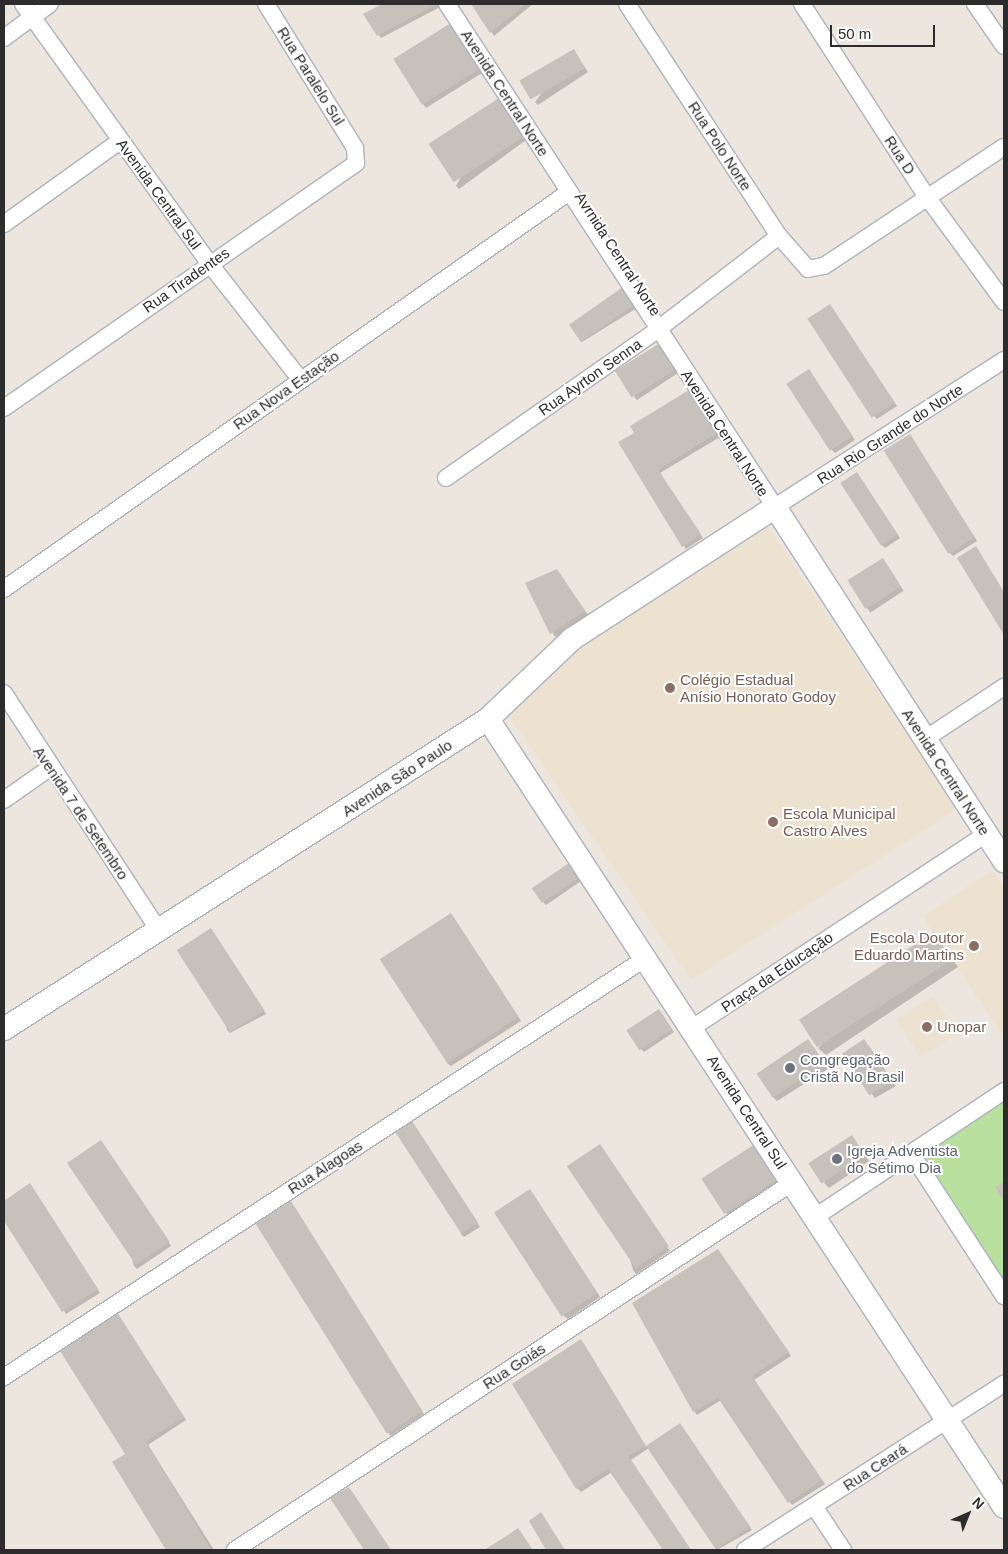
<!DOCTYPE html>
<meta charset="utf-8">
<style>
body{margin:0}
#map{position:relative;width:1008px;height:1554px;overflow:hidden;background:#ede6df;font-family:Arial,sans-serif}
div>[style]{position:absolute}
.education>*{inset:0;background:#ede2d0;transform-origin:0 0}
.green>*{inset:0;background:#b9e09f}
.shadow>*{inset:0;background:#0003;transform-origin:0 0}
.building>*{inset:0;background:#c6c1bb;transform-origin:0 0}
.roads{filter:drop-shadow(1px 0 #b0b2bc) drop-shadow(-1px 0 #b0b2bc) drop-shadow(0 1px #b0b2bc) drop-shadow(0 -1px #b0b2bc)}
.minor>*{height:16px;margin:-8px;padding:0 8px;transform-origin:8px;border-radius:8px;background:#fff}
.secondary>*{height:22px;margin:-11px;padding:0 11px;transform-origin:11px;border-radius:11px;background:#fff}
.dots>*{width:14px;height:14px;translate:-50% -50%;box-sizing:border-box;border:2px solid #fff;border-radius:50%}
span{translate:-50% -50%;white-space:nowrap;text-align:center;line-height:1.15;-webkit-text-stroke:4px #fff;paint-order:stroke}
.street-label{font-size:15px;color:#2c2c2c}
.education-label{font-size:15px;color:#785e54}
.left{translate:0 -50%;text-align:left}
.right{translate:-100% -50%;text-align:right}
.worship-label{font-size:15px;color:#5b616d}
.frame{position:absolute;inset:0;border:5px solid #2c2c2c;pointer-events:none}
.north{position:absolute;left:943px;top:1489px;width:50px;height:50px;-webkit-text-stroke:4px #fff;paint-order:stroke;rotate:44deg;font-size:14px;font-weight:700;line-height:20px;text-align:center;color:#2c2c2c}
.north::after{content:'';display:block;margin:auto;width:18px;height:22px;background:#2c2c2c;clip-path:polygon(50% 0,100% 100%,50% 72%,0 100%)}
.scale{position:absolute;left:830px;top:25px;width:105px;height:22px;box-sizing:border-box;border:2px solid #2c2c2c;border-top:0;padding-left:6px;font-size:15px;line-height:18px;white-space:nowrap;color:#2c2c2c;-webkit-text-stroke:4px #fff;paint-order:stroke}
</style>
<div id="map">
<div class="education">
<div style="clip-path:polygon(768px 527px,957px 809px,691px 980px,511px 719px,518px 696px,533px 680px)"></div>
<div style="clip-path:polygon(992px 870px,1004px 889px,1004px 1038px,923px 916px)"></div>
<div style="left:933px;top:996px;width:45px;height:44px;rotate:57deg"></div>
</div>
<div class="green">
<div style="clip-path:polygon(1004px 1091px,1004px 1296px,911px 1153px)"></div>
</div>
<div class="shadow">
<div style="clip-path:polygon(384px 4px,440px 4px,442px 6px,381px 38px,365px 15px)"></div>
<div style="clip-path:polygon(473px 4px,533px 4px,494px 36px)"></div>
<div style="clip-path:polygon(454px 28px,482px 73px,426px 108px,423px 104px)"></div>
<div style="clip-path:polygon(574px 51px,588px 72px,538px 105px,535px 102px)"></div>
<div style="clip-path:polygon(502px 103px,526px 140px,459px 189px,456px 186px)"></div>
<div style="clip-path:polygon(623px 289px,637px 308px,582px 342px,579px 339px)"></div>
<div style="clip-path:polygon(833px 309px,897px 406px,877px 419px,874px 416px)"></div>
<div style="clip-path:polygon(659px 345px,678px 373px,637px 400px,634px 397px)"></div>
<div style="clip-path:polygon(809px 370px,855px 440px,835px 453px,832px 450px)"></div>
<div style="clip-path:polygon(692px 394px,720px 437px,660px 473px,703px 538px,686px 549px,620px 443px)"></div>
<div style="clip-path:polygon(910px 436px,977px 541px,953px 556px,950px 553px)"></div>
<div style="clip-path:polygon(857px 473px,900px 538px,885px 548px,882px 545px)"></div>
<div style="clip-path:polygon(976px 548px,1004px 592px,1004px 633px,958px 558px)"></div>
<div style="left:883px;top:559px;width:38px;height:40px;rotate:57deg"></div>
<div style="clip-path:polygon(557px 570px,588px 615px,555px 637px,527px 584px)"></div>
<div style="clip-path:polygon(572px 868px,581px 881px,546px 905px,543px 902px)"></div>
<div style="clip-path:polygon(454px 918px,521px 1021px,451px 1066px,447px 1063px)"></div>
<div style="clip-path:polygon(211px 929px,266px 1014px,230px 1033px,227px 1030px)"></div>
<div style="clip-path:polygon(933px 934px,958px 967px,826px 1055px,818px 1048px)"></div>
<div style="clip-path:polygon(662px 1014px,674px 1032px,644px 1052px,641px 1049px)"></div>
<div style="clip-path:polygon(813px 1046px,828px 1069px,777px 1101px,772px 1096px)"></div>
<div style="clip-path:polygon(869px 1046px,896px 1086px,875px 1098px,870px 1092px)"></div>
<div style="clip-path:polygon(415px 1126px,480px 1227px,464px 1237px,461px 1234px)"></div>
<div style="clip-path:polygon(852px 1137px,869px 1161px,829px 1188px,824px 1183px)"></div>
<div style="clip-path:polygon(101px 1141px,171px 1246px,137px 1269px,134px 1266px)"></div>
<div style="clip-path:polygon(755px 1146px,788px 1190px,736px 1223px,725px 1212px)"></div>
<div style="clip-path:polygon(601px 1148px,670px 1251px,636px 1274px,633px 1270px)"></div>
<div style="clip-path:polygon(29px 1184px,100px 1293px,66px 1314px,4px 1219px,4px 1203px)"></div>
<div style="clip-path:polygon(533px 1194px,600px 1297px,568px 1319px,564px 1316px)"></div>
<div style="clip-path:polygon(294px 1206px,424px 1414px,391px 1436px,388px 1432px)"></div>
<div style="clip-path:polygon(718px 1251px,791px 1356px,754px 1380px,825px 1484px,792px 1505px,721px 1400px,697px 1415px,694px 1411px)"></div>
<div style="clip-path:polygon(117px 1314px,186px 1420px,148px 1445px,214px 1550px,167px 1550px,114px 1463px,127px 1455px)"></div>
<div style="clip-path:polygon(584px 1344px,646px 1447px,680px 1424px,752px 1530px,717px 1550px,649px 1448px,631px 1460px,691px 1550px,664px 1550px,612px 1472px,581px 1492px,577px 1488px,514px 1384px)"></div>
</div>
<div class="building">
<div style="clip-path:polygon(382px 4px,437px 4px,377px 36px,363px 14px)"></div>
<div style="clip-path:polygon(471px 4px,526px 4px,490px 33px)"></div>
<div style="left:451px;top:23px;width:54px;height:68px;rotate:58deg"></div>
<div style="left:574px;top:49px;width:22px;height:63px;rotate:60deg"></div>
<div style="left:499px;top:98px;width:46px;height:84px;rotate:57deg"></div>
<div style="left:623px;top:287px;width:21px;height:66px;rotate:55deg"></div>
<div style="left:830px;top:304px;width:118px;height:27px;rotate:57deg"></div>
<div style="left:660px;top:343px;width:31px;height:53px;rotate:58deg"></div>
<div style="left:809px;top:369px;width:80px;height:27px;rotate:57deg"></div>
<div style="clip-path:polygon(689px 390px,717px 433px,658px 470px,701px 534px,682px 547px,618px 442px,634px 433px,630px 426px)"></div>
<div style="left:910px;top:434px;width:122px;height:31px;rotate:58deg"></div>
<div style="left:857px;top:472px;width:75px;height:20px;rotate:57deg"></div>
<div style="clip-path:polygon(976px 546px,1004px 592px,1004px 635px,957px 558px)"></div>
<div style="left:883px;top:558px;width:34px;height:42px;rotate:58deg"></div>
<div style="clip-path:polygon(557px 569px,585px 611px,550px 634px,525px 583px)"></div>
<div style="left:569px;top:863px;width:18px;height:45px;rotate:56deg"></div>
<div style="left:451px;top:913px;width:124px;height:85px;rotate:57deg"></div>
<div style="left:211px;top:928px;width:98px;height:41px;rotate:57deg"></div>
<div style="left:934px;top:932px;width:33px;height:161px;rotate:57deg"></div>
<div style="left:659px;top:1009px;width:24px;height:39px;rotate:57deg"></div>
<div style="left:808px;top:1039px;width:29px;height:62px;rotate:56deg"></div>
<div style="left:864px;top:1039px;width:50px;height:27px;rotate:56deg"></div>
<div style="left:412px;top:1121px;width:121px;height:20px;rotate:57deg"></div>
<div style="left:852px;top:1135px;width:24px;height:52px;rotate:57deg"></div>
<div style="left:101px;top:1140px;width:123px;height:41px;rotate:56deg"></div>
<div style="left:600px;top:1144px;width:123px;height:40px;rotate:56deg"></div>
<div style="left:755px;top:1144px;width:42px;height:64px;rotate:57deg"></div>
<div style="clip-path:polygon(1004px 1182px,1004px 1201px,995px 1187px)"></div>
<div style="clip-path:polygon(30px 1183px,98px 1289px,62px 1312px,4px 1221px,4px 1201px)"></div>
<div style="left:530px;top:1189px;width:124px;height:43px;rotate:57deg"></div>
<div style="left:291px;top:1201px;width:248px;height:42px;rotate:58deg"></div>
<div style="clip-path:polygon(718px 1249px,789px 1352px,752px 1376px,822px 1480px,788px 1503px,718px 1398px,693px 1412px,632px 1303px)"></div>
<div style="clip-path:polygon(117px 1312px,184px 1417px,146px 1441px,211px 1550px,166px 1550px,112px 1462px,125px 1454px,60px 1351px)"></div>
<div style="clip-path:polygon(581px 1339px,646px 1446px,628px 1456px,691px 1550px,663px 1550px,608px 1469px,576px 1489px,512px 1384px)"></div>
<div style="left:680px;top:1423px;width:125px;height:41px;rotate:56deg"></div>
<div style="clip-path:polygon(349px 1487px,391px 1550px,364px 1550px,330px 1498px)"></div>
<div style="clip-path:polygon(541px 1512px,565px 1550px,546px 1550px,529px 1521px)"></div>
<div style="clip-path:polygon(518px 1528px,533px 1550px,484px 1550px,505px 1537px)"></div>
</div>
<div class="roads">
<div class="minor">
<div style="left:23px;top:4px;width:319px;rotate:54.3deg"></div>
<div style="left:209px;top:263px;width:147px;rotate:51.9deg"></div>
<div style="left:447px;top:4px;width:600px;rotate:56.89deg"></div>
<div style="left:775px;top:507px;width:272px;rotate:-32.7deg"></div>
<div style="left:627px;top:4px;width:277px;rotate:56.8deg"></div>
<div style="left:779px;top:236px;width:44px;rotate:48.7deg"></div>
<div style="left:808px;top:269px;width:16px;rotate:-11deg"></div>
<div style="left:824px;top:266px;width:216px;rotate:-33.5deg"></div>
<div style="left:802px;top:4px;width:230px;rotate:57.1deg"></div>
<div style="left:927px;top:197px;width:130px;rotate:53.7deg"></div>
<div style="left:975px;top:4px;width:51px;rotate:55.4deg"></div>
<div style="left:4px;top:38px;width:57px;rotate:-36.5deg"></div>
<div style="left:4px;top:224px;width:143px;rotate:-35.6deg"></div>
<div style="left:4px;top:408px;width:429px;rotate:-34.8deg"></div>
<div style="left:356px;top:163px;width:15px;rotate:-94deg"></div>
<div style="left:355px;top:148px;width:169px;rotate:-121.7deg"></div>
<div style="left:446px;top:478px;width:258px;rotate:-35deg"></div>
<div style="left:657px;top:330px;width:154px;rotate:-37.6deg"></div>
<div style="left:4px;top:589px;width:691px;rotate:-35.09deg"></div>
<div style="left:4px;top:693px;width:285px;rotate:56.9deg"></div>
<div style="left:925px;top:739px;width:95px;rotate:-33.4deg"></div>
<div style="left:4px;top:800px;width:57px;rotate:-35.1deg"></div>
<div style="left:692px;top:1028px;width:352px;rotate:-33.4deg"></div>
<div style="left:911px;top:1153px;width:171px;rotate:57deg"></div>
<div style="left:815px;top:1217px;width:227px;rotate:-33.7deg"></div>
<div style="left:4px;top:1377px;width:767px;rotate:-33.13deg"></div>
<div style="left:814px;top:1506px;width:53px;rotate:56.6deg"></div>
<div style="left:235px;top:1550px;width:668px;rotate:-33.4deg"></div>
<div style="left:745px;top:1550px;width:308px;rotate:-32.7deg"></div>
</div>
<div class="secondary">
<div style="left:488px;top:719px;width:942px;rotate:56.78deg"></div>
<div style="left:4px;top:1029px;width:575px;rotate:-32.64deg"></div>
<div style="left:488px;top:719px;width:116px;rotate:-43.6deg"></div>
<div style="left:572px;top:639px;width:242px;rotate:-33deg"></div>
<div style="left:775px;top:507px;width:422px;rotate:57.1deg"></div>
</div>
</div>
<div class="dots">
<div style="left:670px;top:688px;background:#8d6e63"></div>
<div style="left:773px;top:822px;background:#8d6e63"></div>
<div style="left:974px;top:946px;background:#8d6e63"></div>
<div style="left:927px;top:1027px;background:#8d6e63"></div>
<div style="left:790px;top:1068px;background:#6b7280"></div>
<div style="left:837px;top:1159px;background:#6b7280"></div>
</div>
<div class="street-label">
<span style="left:311px;top:76px;rotate:58deg">Rua Paralelo Sul</span>
<span style="left:505px;top:93px;rotate:57deg">Avenida Central Norte</span>
<span style="left:720px;top:146px;rotate:57deg">Rua Polo Norte</span>
<span style="left:900px;top:155px;rotate:57deg">Rua D</span>
<span style="left:159px;top:194px;rotate:54deg">Avenida Central Sul</span>
<span style="left:618px;top:254px;rotate:57deg">Avrnida Central Norte</span>
<span style="left:186px;top:280px;rotate:-35deg">Rua Tiradentes</span>
<span style="left:590px;top:377px;rotate:-35deg">Rua Ayrton Senna</span>
<span style="left:286px;top:390px;rotate:-35deg">Rua Nova Estação</span>
<span style="left:725px;top:433px;rotate:57deg">Avenida Central Norte</span>
<span style="left:890px;top:434px;rotate:-33deg">Rua Rio Grande do Norte</span>
<span style="left:946px;top:772px;rotate:57deg">Avenida Central Norte</span>
<span style="left:397px;top:778px;rotate:-33deg">Avenida São Paulo</span>
<span style="left:81px;top:813px;rotate:56deg">Avenida 7 de Setembro</span>
<span style="left:777px;top:972px;rotate:-34deg">Praça da Educação</span>
<span style="left:747px;top:1112px;rotate:57deg">Avenida Central Sul</span>
<span style="left:325px;top:1167px;rotate:-33deg">Rua Alagoas</span>
<span style="left:514px;top:1366px;rotate:-33deg">Rua Goiás</span>
<span style="left:875px;top:1467px;rotate:-33deg">Rua Ceará</span>
</div>
<div class="education-label">
<span class="left" style="left:680px;top:688px">Colégio Estadual<br>Anísio Honorato Godoy</span>
<span class="left" style="left:783px;top:822px">Escola Municipal<br>Castro Alves</span>
<span class="right" style="left:964px;top:946px">Escola Doutor<br>Eduardo Martins</span>
<span class="left" style="left:937px;top:1027px">Unopar</span>
</div>
<div class="worship-label">
<span class="left" style="left:800px;top:1068px">Congregação<br>Cristã No Brasil</span>
<span class="left" style="left:847px;top:1159px">Igreja Adventista<br>do Sétimo Dia</span>
</div>
<div class="frame"></div>
<div class="north">N</div>
<div class="scale">50 m</div>
</div>
